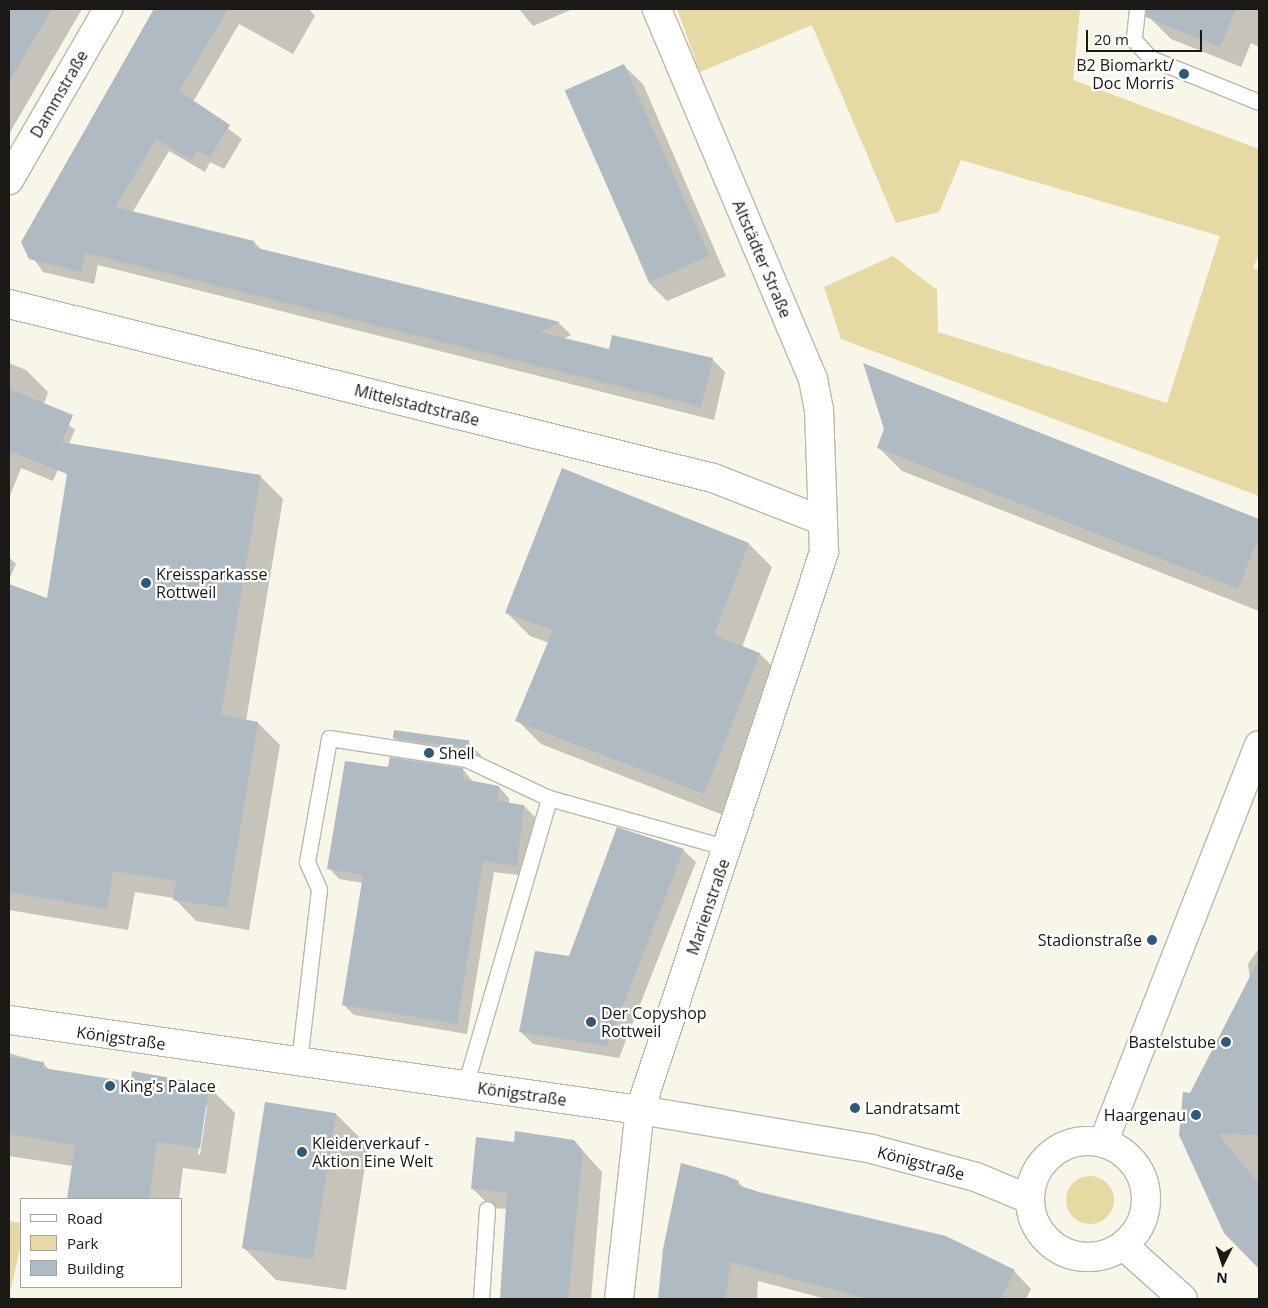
<!DOCTYPE html>
<meta charset="utf-8">
<style>
body{margin:0}
#map{position:relative;width:1268px;height:1308px;overflow:hidden;background:#f8f5e9;font-family:"Open Sans",sans-serif}
div>[style]{position:absolute}
.green>*{inset:0;background:#e6d9a3}
.round{border-radius:50%}
.shadow>*{inset:0;background:#0003}
.building>*{inset:0;background:#b0bac2;transform-origin:0 0}
.roads{filter:drop-shadow(1px 0 #bbb8ad) drop-shadow(-1px 0 #bbb8ad) drop-shadow(0 1px #bbb8ad) drop-shadow(0 -1px #bbb8ad)}
.service>*{height:15px;margin:-7.5px;padding:0 7.5px;transform-origin:7.5px;border-radius:7.5px;background:#fff}
.minor>*{height:28px;margin:-14px;padding:0 14px;transform-origin:14px;border-radius:14px;background:#fff}
.tertiary>*{height:28px;margin:-14px;padding:0 14px;transform-origin:14px;border-radius:14px;background:#fff}
.tertiary>.ring{margin:-14px;padding:0;box-sizing:content-box;background:none;border:28px solid #fff;border-radius:50%}
.dots>*{width:14px;height:14px;translate:-50% -50%;box-sizing:border-box;border:2px solid #fff;border-radius:50%}
span{translate:-50% -50%;white-space:nowrap;text-align:center;line-height:1.15;-webkit-text-stroke:4.5px #fff;paint-order:stroke}
.poi-label{font-size:16px;color:#1a1915}
.right{translate:-100% -50%;text-align:right}
.left{translate:0 -50%;text-align:left}
.street-label{font-size:16px;color:#1a1915}
.frame{position:absolute;inset:0;border:10px solid #1a1915;pointer-events:none}
.legend{position:absolute;left:20px;top:1198px;width:162px;height:90px;box-sizing:border-box;background:#fff;border:1px solid #a3a3a1;margin:0;padding:6px 9px;list-style:none;font-size:15px;color:#1a1915}
.legend li{display:flex;align-items:center;gap:10px;height:25px}
.legend b{width:25px;border:1px solid #a3a3a1}
.north{position:absolute;left:1198px;top:1238px;width:50px;height:50px;-webkit-text-stroke:4px #fff;paint-order:stroke;rotate:184deg;font-size:14px;font-weight:700;line-height:20px;text-align:center;color:#1a1915}
.north::after{content:'';display:block;margin:auto;width:18px;height:22px;background:#1a1915;clip-path:polygon(50% 0,100% 100%,50% 72%,0 100%)}
.scale{position:absolute;left:1086px;top:30px;width:116px;height:22px;box-sizing:border-box;border:2px solid #1a1915;border-top:0;padding-left:6px;font-size:15px;line-height:18px;white-space:nowrap;color:#1a1915;-webkit-text-stroke:4px #fff;paint-order:stroke}
</style>
<div id="map">
<div class="green">
<div style="clip-path:polygon(677px 9px,1080px 9px,1073px 80px,1259px 149px,1259px 254px,1253px 268px,1259px 270px,1259px 496px,841px 339px,824px 287px,893px 256px,937px 290px,938px 332px,1167px 403px,1220px 236px,961px 160px,939px 212px,896px 223px,812px 25px,700px 72px)"></div>
<div class="round" style="left:1066px;top:1176px;width:48px;height:48px"></div>
<div style="clip-path:polygon(9px 1221px,21px 1223px,21px 1244px,9px 1297px)"></div>
</div>
<div class="shadow">
<div style="clip-path:polygon(9px 9px,82px 9px,9px 134px)"></div>
<div style="clip-path:polygon(154px 9px,309px 9px,315px 16px,293px 54px,239px 24px,193px 102px,242px 139px,224px 169px,210px 162px,205px 172px,169px 151px,132px 213px,254px 242px,262px 250px,559px 323px,571px 335px,563px 339px,610px 350px,712px 359px,725px 372px,714px 420px,98px 265px,94px 284px,43px 272px,22px 242px)"></div>
<div style="clip-path:polygon(519px 9px,573px 9px,533px 26px)"></div>
<div style="clip-path:polygon(1137px 9px,1259px 9px,1259px 47px,1251px 43px,1241px 67px,1171px 39px,1150px 18px,1153px 11px)"></div>
<div style="clip-path:polygon(624px 66px,643px 84px,726px 276px,667px 301px,649px 283px,566px 91px)"></div>
<div style="clip-path:polygon(9px 363px,26px 370px,48px 392px,44px 404px,75px 430px,53px 481px,21px 468px,9px 498px)"></div>
<div style="clip-path:polygon(865px 366px,1259px 520px,1259px 611px,902px 471px,878px 447px,885px 429px)"></div>
<div style="clip-path:polygon(261px 477px,283px 499px,246px 721px,258px 723px,280px 745px,249px 930px,196px 921px,174px 898px,135px 892px,128px 930px,9px 910px,9px 709px,210px 713px,9px 645px,9px 585px,48px 599px)"></div>
<div style="clip-path:polygon(749px 544px,772px 567px,742px 647px,760px 654px,783px 677px,728px 817px,541px 744px,517px 720px,549px 643px,530px 636px,506px 612px)"></div>
<div style="clip-path:polygon(9px 557px,16px 564px,9px 580px)"></div>
<div style="clip-path:polygon(394px 738px,469px 743px,481px 755px,480px 762px,406px 750px)"></div>
<div style="clip-path:polygon(389px 768px,463px 769px,473px 782px,499px 787px,509px 798px,509px 804px,524px 806px,535px 817px,527px 876px,494px 872px,467px 1034px,354px 1015px,343px 1004px,363px 883px,339px 879px,329px 868px)"></div>
<div style="clip-path:polygon(683px 850px,696px 862px,619px 1058px,533px 1044px,521px 1032px,569px 958px)"></div>
<div style="clip-path:polygon(1259px 948px,1259px 1266px,1225px 1232px,1191px 1094px,1250px 980px,1248px 964px)"></div>
<div style="clip-path:polygon(evenodd,9px 1053px,43px 1063px,50px 1071px,132px 1083px,208px 1086px,235px 1113px,226px 1174px,183px 1168px,179px 1199px,68px 1199px,73px 1166px,9px 1156px,9px 1053px,205px 1106px,207px 1106px,200px 1155px,198px 1154px,205px 1106px)"></div>
<div style="clip-path:polygon(336px 1114px,368px 1146px,346px 1290px,276px 1280px,244px 1248px)"></div>
<div style="clip-path:polygon(574px 1141px,602px 1172px,591px 1299px,502px 1299px,507px 1209px,492px 1208px,472px 1188px,515px 1144px)"></div>
<div style="clip-path:polygon(738px 1182px,745px 1189px,1014px 1271px,1031px 1289px,1026px 1299px,826px 1299px,758px 1281px,757px 1299px,659px 1299px,664px 1249px)"></div>
</div>
<div class="building">
<div style="clip-path:polygon(9px 9px,52px 9px,9px 82px)"></div>
<div style="clip-path:polygon(154px 9px,228px 9px,179px 91px,230px 125px,210px 157px,197px 150px,192px 160px,156px 139px,115px 207px,254px 241px,253px 247px,560px 322px,540px 332px,609px 349px,612px 335px,713px 358px,701px 407px,85px 253px,81px 272px,29px 259px,21px 242px)"></div>
<div style="clip-path:polygon(1146px 9px,1236px 9px,1220px 47px,1146px 17px)"></div>
<div style="left:624px;top:64px;width:210px;height:65px;rotate:66deg"></div>
<div style="clip-path:polygon(863px 363px,1259px 519px,1259px 536px,1238px 589px,877px 448px,884px 429px)"></div>
<div style="clip-path:polygon(9px 389px,73px 415px,62px 442px,261px 475px,221px 715px,258px 722px,227px 908px,173px 900px,176px 881px,113px 871px,107px 909px,9px 892px,9px 584px,47px 598px,67px 474px,9px 451px)"></div>
<div style="clip-path:polygon(562px 468px,749px 543px,714px 635px,760px 653px,704px 794px,515px 721px,553px 630px,505px 613px)"></div>
<div style="left:394px;top:730px;width:76px;height:8px;rotate:8deg"></div>
<div style="clip-path:polygon(390px 757px,463px 768px,463px 779px,499px 786px,497px 801px,524px 805px,517px 866px,483px 861px,457px 1024px,342px 1005px,363px 875px,327px 869px,345px 761px,388px 767px)"></div>
<div style="clip-path:polygon(617px 827px,684px 849px,607px 1046px,519px 1032px,535px 951px,569px 956px)"></div>
<div style="clip-path:polygon(1259px 959px,1259px 1135px,1218px 1134px,1259px 1184px,1259px 1269px,1224px 1233px,1179px 1135px,1183px 1092px,1190px 1093px)"></div>
<div style="clip-path:polygon(9px 1057px,44px 1062px,43px 1068px,131px 1082px,132px 1071px,209px 1085px,200px 1148px,157px 1142px,149px 1199px,67px 1199px,75px 1145px,9px 1134px)"></div>
<div style="left:265px;top:1102px;width:72px;height:148px;rotate:9deg"></div>
<div style="clip-path:polygon(515px 1131px,574px 1140px,583px 1151px,568px 1299px,500px 1299px,507px 1192px,471px 1189px,476px 1137px,514px 1142px)"></div>
<div style="clip-path:polygon(681px 1163px,724px 1175px,739px 1181px,737px 1185px,759px 1192px,946px 1236px,1015px 1270px,1001px 1299px,869px 1299px,730px 1262px,726px 1299px,658px 1299px,663px 1249px)"></div>
</div>
<div class="roads">
<div class="service">
<div style="left:1137px;top:9px;width:31px;rotate:96deg"></div>
<div style="left:1134px;top:40px;width:24px;rotate:48deg"></div>
<div style="left:1150px;top:58px;width:118px;rotate:22deg"></div>
<div style="left:299px;top:1062px;width:174px;rotate:-83.4deg"></div>
<div style="left:319px;top:889px;width:30px;rotate:-114deg"></div>
<div style="left:307px;top:862px;width:126px;rotate:-79.9deg"></div>
<div style="left:329px;top:738px;width:139px;rotate:8.7deg"></div>
<div style="left:466px;top:759px;width:92px;rotate:25.2deg"></div>
<div style="left:465px;top:1086px;width:300px;rotate:-73.7deg"></div>
<div style="left:549px;top:798px;width:186px;rotate:15.6deg"></div>
<div style="left:481px;top:1299px;width:90px;rotate:-86.2deg"></div>
</div>
<div class="minor">
<div style="left:9px;top:180px;width:198px;rotate:-59.9deg"></div>
<div style="left:9px;top:304px;width:725px;rotate:13.88deg"></div>
<div style="left:713px;top:478px;width:116px;rotate:21.3deg"></div>
<div style="left:619px;top:1299px;width:190px;rotate:-83.7deg"></div>
<div style="left:640px;top:1110px;width:588px;rotate:-71.75deg"></div>
<div style="left:824px;top:552px;width:142px;rotate:-92deg"></div>
<div style="left:819px;top:410px;width:32px;rotate:-101deg"></div>
<div style="left:813px;top:379px;width:402px;rotate:-112.9deg"></div>
</div>
<div class="tertiary">
<div style="left:9px;top:1020px;width:637px;rotate:8.12deg"></div>
<div style="left:640px;top:1110px;width:235px;rotate:9.5deg"></div>
<div style="left:872px;top:1149px;width:108px;rotate:15.1deg"></div>
<div style="left:976px;top:1177px;width:57px;rotate:22.5deg"></div>
<div class="ring" style="left:1030px;top:1141px;width:88px;height:88px"></div>
<div style="left:1103px;top:1143px;width:427px;rotate:-68.6deg"></div>
<div style="left:1124px;top:1246px;width:79px;rotate:41.9deg"></div>
</div>
</div>
<div class="dots">
<div style="left:1184px;top:74px;background:#2d5a7a"></div>
<div style="left:146px;top:583px;background:#2d5a7a"></div>
<div style="left:429px;top:753px;background:#2d5a7a"></div>
<div style="left:1152px;top:940px;background:#2d5a7a"></div>
<div style="left:591px;top:1022px;background:#2d5a7a"></div>
<div style="left:1226px;top:1042px;background:#2d5a7a"></div>
<div style="left:110px;top:1086px;background:#2d5a7a"></div>
<div style="left:855px;top:1108px;background:#2d5a7a"></div>
<div style="left:1196px;top:1115px;background:#2d5a7a"></div>
<div style="left:302px;top:1152px;background:#2d5a7a"></div>
</div>
<div class="poi-label">
<span class="right" style="left:1174px;top:74px">B2 Biomarkt/<br>Doc Morris</span>
<span class="left" style="left:156px;top:583px">Kreissparkasse<br>Rottweil</span>
<span class="left" style="left:439px;top:753px">Shell</span>
<span class="right" style="left:1142px;top:940px">Stadionstraße</span>
<span class="left" style="left:601px;top:1022px">Der Copyshop<br>Rottweil</span>
<span class="right" style="left:1216px;top:1042px">Bastelstube</span>
<span class="left" style="left:120px;top:1086px">King's Palace</span>
<span class="left" style="left:865px;top:1108px">Landratsamt</span>
<span class="right" style="left:1186px;top:1115px">Haargenau</span>
<span class="left" style="left:312px;top:1152px">Kleiderverkauf -<br>Aktion Eine Welt</span>
</div>
<div class="street-label">
<span style="left:59px;top:94px;rotate:-60deg">Dammstraße</span>
<span style="left:762px;top:259px;rotate:67deg">Altstädter Straße</span>
<span style="left:417px;top:405px;rotate:14deg">Mittelstadtstraße</span>
<span style="left:708px;top:907px;rotate:-71deg">Marienstraße</span>
<span style="left:121px;top:1038px;rotate:8deg">Königstraße</span>
<span style="left:522px;top:1094px;rotate:8deg">Königstraße</span>
<span style="left:921px;top:1163px;rotate:15deg">Königstraße</span>
</div>
<div class="frame"></div>
<ul class="legend">
<li><b style="height:6px;background:#fff"></b>Road</li>
<li><b style="height:14px;background:#e6d9a3"></b>Park</li>
<li><b style="height:14px;background:#b0bac2"></b>Building</li>
</ul>
<div class="north">N</div>
<div class="scale">20 m</div>
</div>
